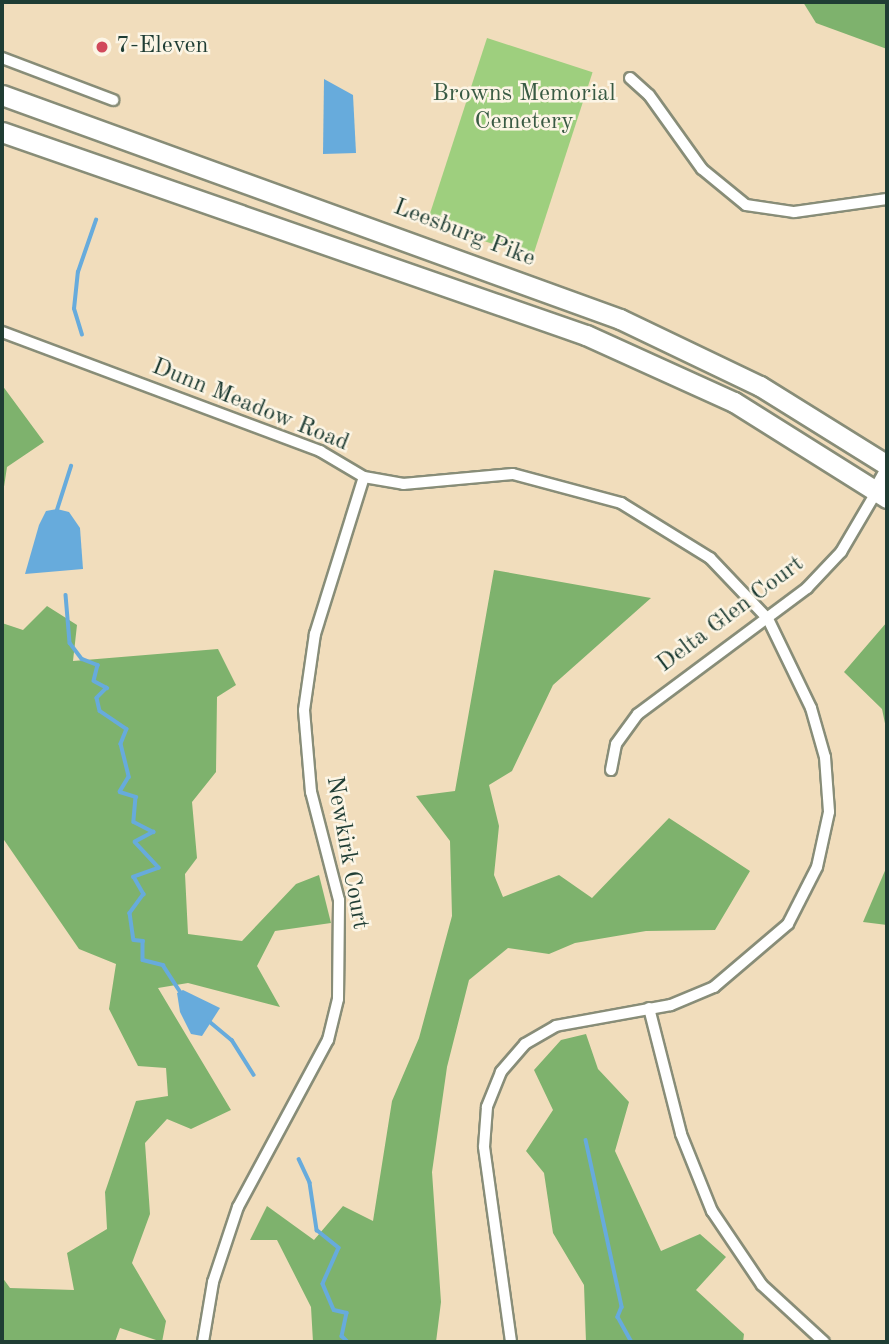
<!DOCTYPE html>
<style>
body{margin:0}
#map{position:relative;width:889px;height:1344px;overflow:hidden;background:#f1ddbc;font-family:"Old Standard TT",serif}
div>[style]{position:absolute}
.green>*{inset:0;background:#9ecf7e;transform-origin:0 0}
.forest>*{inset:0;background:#7eb26d}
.water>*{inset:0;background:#67abdc}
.stream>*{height:3.5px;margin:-1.75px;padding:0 1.75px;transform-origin:1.75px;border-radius:1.75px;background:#67abdc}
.roads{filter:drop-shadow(2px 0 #888d78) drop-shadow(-2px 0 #888d78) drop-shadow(0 2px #888d78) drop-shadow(0 -2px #888d78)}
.minor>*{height:10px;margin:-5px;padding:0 5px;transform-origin:5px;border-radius:5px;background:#fff}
.secondary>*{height:16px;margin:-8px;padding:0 8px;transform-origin:8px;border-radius:8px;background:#fff}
.trunk>*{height:19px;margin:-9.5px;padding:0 9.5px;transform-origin:9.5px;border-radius:9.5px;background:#fff}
.dots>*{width:19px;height:19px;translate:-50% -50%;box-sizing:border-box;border:4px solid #fcf5e5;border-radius:50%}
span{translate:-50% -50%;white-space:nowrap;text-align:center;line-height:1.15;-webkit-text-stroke:5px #fcf5e5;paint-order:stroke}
.poi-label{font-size:24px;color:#1f3d34}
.left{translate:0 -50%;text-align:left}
.park-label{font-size:24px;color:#385a43}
.street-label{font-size:24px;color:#1f3d34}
.frame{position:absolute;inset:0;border:4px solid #1f3d34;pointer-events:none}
</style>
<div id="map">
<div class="green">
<div style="left:487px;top:38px;width:111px;height:194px;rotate:18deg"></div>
</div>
<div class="forest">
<div style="clip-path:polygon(803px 2px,887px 2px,887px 49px,816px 23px)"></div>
<div style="clip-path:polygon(2px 385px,44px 442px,7px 467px,2px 500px)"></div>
<div style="clip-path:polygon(494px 570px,651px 598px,553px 685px,512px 771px,489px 785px,499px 826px,494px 875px,503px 897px,559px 875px,592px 898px,669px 818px,750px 871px,715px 930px,646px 931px,575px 943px,549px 954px,508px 948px,469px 980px,447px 1067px,432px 1172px,441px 1302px,436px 1342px,313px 1342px,311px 1307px,277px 1240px,250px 1240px,267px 1206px,314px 1240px,343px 1206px,373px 1221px,392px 1101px,419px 1038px,452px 916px,450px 841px,416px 796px,455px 791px)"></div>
<div style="clip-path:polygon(47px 606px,77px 625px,73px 661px,218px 649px,236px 685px,217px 697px,216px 772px,192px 802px,197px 858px,185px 874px,188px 934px,242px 941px,296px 884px,319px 875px,331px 923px,275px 931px,257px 966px,280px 1007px,188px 983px,158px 988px,231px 1110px,191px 1129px,167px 1119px,145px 1143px,150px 1214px,132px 1263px,166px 1321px,162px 1342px,120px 1328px,115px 1342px,2px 1340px,2px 1277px,10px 1288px,74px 1290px,67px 1253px,107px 1229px,105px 1192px,136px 1101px,168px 1096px,166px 1068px,138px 1066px,109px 1009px,116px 964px,79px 949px,2px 837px,2px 623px,23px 630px)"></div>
<div style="clip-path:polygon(887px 622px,887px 733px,882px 709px,844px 672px)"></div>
<div style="clip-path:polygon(887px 866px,887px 925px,863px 922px)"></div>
<div style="clip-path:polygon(586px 1034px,598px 1069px,629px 1102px,615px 1151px,661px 1251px,700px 1234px,726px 1257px,696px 1290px,744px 1334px,743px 1342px,586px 1342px,584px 1285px,553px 1233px,544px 1173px,526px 1151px,553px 1110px,534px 1070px,561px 1040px)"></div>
</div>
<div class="water">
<div style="clip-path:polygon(324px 79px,353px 95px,356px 153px,323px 154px)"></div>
<div style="clip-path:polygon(57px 509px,69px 512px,80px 528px,83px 569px,25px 574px,39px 525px,46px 511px)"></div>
<div style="clip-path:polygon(183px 990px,220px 1008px,202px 1036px,191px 1034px,180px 1012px,177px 993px)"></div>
</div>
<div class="stream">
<div style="left:82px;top:335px;width:27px;rotate:-107deg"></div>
<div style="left:74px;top:309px;width:37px;rotate:-84deg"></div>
<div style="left:78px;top:272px;width:55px;rotate:-70.9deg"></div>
<div style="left:57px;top:510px;width:46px;rotate:-72.3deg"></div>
<div style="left:66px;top:595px;width:48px;rotate:85.2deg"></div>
<div style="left:70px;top:643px;width:20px;rotate:53deg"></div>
<div style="left:82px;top:659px;width:17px;rotate:21deg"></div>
<div style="left:98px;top:665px;width:16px;rotate:104deg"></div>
<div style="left:94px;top:681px;width:15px;rotate:28deg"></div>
<div style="left:107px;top:688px;width:14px;rotate:135deg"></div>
<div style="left:97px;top:698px;width:13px;rotate:77deg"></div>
<div style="left:100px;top:711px;width:32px;rotate:34deg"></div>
<div style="left:127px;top:729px;width:16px;rotate:112deg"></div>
<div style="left:121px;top:744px;width:34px;rotate:76deg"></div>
<div style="left:129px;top:777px;width:17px;rotate:121deg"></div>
<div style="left:120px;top:792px;width:17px;rotate:17deg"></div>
<div style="left:136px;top:797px;width:25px;rotate:95deg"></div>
<div style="left:134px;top:822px;width:22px;rotate:27deg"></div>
<div style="left:154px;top:832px;width:21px;rotate:152deg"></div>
<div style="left:135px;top:842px;width:35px;rotate:47deg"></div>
<div style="left:159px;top:868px;width:27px;rotate:160deg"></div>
<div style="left:134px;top:877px;width:20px;rotate:60deg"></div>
<div style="left:144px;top:894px;width:24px;rotate:126deg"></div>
<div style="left:130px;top:913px;width:27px;rotate:82deg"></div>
<div style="left:134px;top:940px;width:9px;rotate:6deg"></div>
<div style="left:143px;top:941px;width:19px;rotate:90deg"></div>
<div style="left:143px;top:960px;width:21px;rotate:14deg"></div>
<div style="left:163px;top:965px;width:33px;rotate:57deg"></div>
<div style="left:209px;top:1021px;width:30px;rotate:40deg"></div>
<div style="left:232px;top:1040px;width:41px;rotate:57.8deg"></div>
<div style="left:586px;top:1140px;width:171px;rotate:77.8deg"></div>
<div style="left:622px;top:1307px;width:11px;rotate:112deg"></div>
<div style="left:618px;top:1317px;width:29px;rotate:61deg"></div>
<div style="left:299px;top:1159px;width:26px;rotate:65deg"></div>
<div style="left:310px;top:1183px;width:48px;rotate:81.5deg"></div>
<div style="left:317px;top:1230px;width:28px;rotate:39deg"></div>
<div style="left:339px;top:1248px;width:39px;rotate:114deg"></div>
<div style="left:323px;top:1284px;width:28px;rotate:67deg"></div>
<div style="left:334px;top:1310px;width:13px;rotate:13deg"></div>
<div style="left:347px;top:1313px;width:24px;rotate:102deg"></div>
<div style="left:342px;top:1336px;width:8px;rotate:45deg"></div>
</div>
<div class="roads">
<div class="minor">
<div style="left:2px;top:58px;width:119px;rotate:20.7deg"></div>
<div style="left:630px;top:78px;width:25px;rotate:42deg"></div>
<div style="left:649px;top:95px;width:91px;rotate:54.4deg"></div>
<div style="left:702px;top:169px;width:57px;rotate:39.3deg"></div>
<div style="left:746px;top:205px;width:49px;rotate:8.3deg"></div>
<div style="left:794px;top:212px;width:94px;rotate:-8deg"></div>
<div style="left:2px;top:332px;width:340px;rotate:20.5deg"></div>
<div style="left:320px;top:451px;width:51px;rotate:30.6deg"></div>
<div style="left:364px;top:477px;width:40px;rotate:10deg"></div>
<div style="left:403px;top:484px;width:110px;rotate:-5.2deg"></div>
<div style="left:513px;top:474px;width:112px;rotate:15deg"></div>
<div style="left:621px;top:503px;width:105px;rotate:31.7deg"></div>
<div style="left:710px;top:558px;width:84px;rotate:46.4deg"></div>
<div style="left:768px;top:619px;width:99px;rotate:64.2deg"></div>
<div style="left:811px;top:708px;width:51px;rotate:74.1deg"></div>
<div style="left:825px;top:757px;width:55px;rotate:85.8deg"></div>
<div style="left:829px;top:812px;width:56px;rotate:102.3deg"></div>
<div style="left:817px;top:867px;width:64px;rotate:117deg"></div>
<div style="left:788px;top:924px;width:97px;rotate:139.6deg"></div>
<div style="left:714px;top:987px;width:47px;rotate:157.3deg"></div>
<div style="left:671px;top:1005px;width:117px;rotate:169.7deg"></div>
<div style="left:556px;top:1026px;width:36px;rotate:150deg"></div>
<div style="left:525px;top:1044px;width:37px;rotate:131deg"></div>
<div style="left:501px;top:1072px;width:38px;rotate:112deg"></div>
<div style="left:487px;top:1107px;width:40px;rotate:94.3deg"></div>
<div style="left:484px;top:1147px;width:197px;rotate:82.1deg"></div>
<div style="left:611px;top:770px;width:26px;rotate:-79deg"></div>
<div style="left:616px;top:744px;width:37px;rotate:-54deg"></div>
<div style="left:638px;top:714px;width:211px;rotate:-36.7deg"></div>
<div style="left:807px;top:588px;width:50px;rotate:-46.6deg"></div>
<div style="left:841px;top:552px;width:71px;rotate:-59.5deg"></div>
<div style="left:649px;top:1008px;width:130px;rotate:75.7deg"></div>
<div style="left:681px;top:1134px;width:83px;rotate:68.1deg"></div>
<div style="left:712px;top:1211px;width:89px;rotate:56deg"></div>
<div style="left:762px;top:1285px;width:84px;rotate:42.6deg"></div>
<div style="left:203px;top:1342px;width:61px;rotate:-80.5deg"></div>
<div style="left:213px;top:1282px;width:79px;rotate:-71.6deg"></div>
<div style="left:238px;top:1207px;width:190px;rotate:-61.7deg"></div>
<div style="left:328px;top:1040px;width:42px;rotate:-76.3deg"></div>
<div style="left:338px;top:999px;width:99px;rotate:-89.4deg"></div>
<div style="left:339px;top:900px;width:112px;rotate:-104.5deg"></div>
<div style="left:311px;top:792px;width:82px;rotate:-94.9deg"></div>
<div style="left:304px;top:710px;width:77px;rotate:-81.8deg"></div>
<div style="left:315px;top:634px;width:164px;rotate:-72.7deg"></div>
</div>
<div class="secondary">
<div style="left:877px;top:491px;width:21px;rotate:-61deg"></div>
</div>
<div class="trunk">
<div style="left:2px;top:95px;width:657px;rotate:19.92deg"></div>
<div style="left:620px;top:319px;width:155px;rotate:25.6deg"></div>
<div style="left:760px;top:386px;width:150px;rotate:31.9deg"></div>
<div style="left:2px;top:132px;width:618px;rotate:19.17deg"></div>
<div style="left:586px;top:335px;width:162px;rotate:24.4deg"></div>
<div style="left:734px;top:402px;width:181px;rotate:32.1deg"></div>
</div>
</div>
<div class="dots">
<div style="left:102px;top:47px;background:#d1495b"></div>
</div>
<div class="poi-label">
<span class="left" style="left:116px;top:47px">7-Eleven</span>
</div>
<div class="park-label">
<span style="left:524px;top:109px">Browns Memorial<br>Cemetery</span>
</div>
<div class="street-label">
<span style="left:464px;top:234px;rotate:21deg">Leesburg Pike</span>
<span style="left:250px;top:406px;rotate:22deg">Dunn Meadow Road</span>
<span style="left:731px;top:615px;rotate:-37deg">Delta Glen Court</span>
<span style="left:346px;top:853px;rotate:80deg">Newkirk Court</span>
</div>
<div class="frame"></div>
</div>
